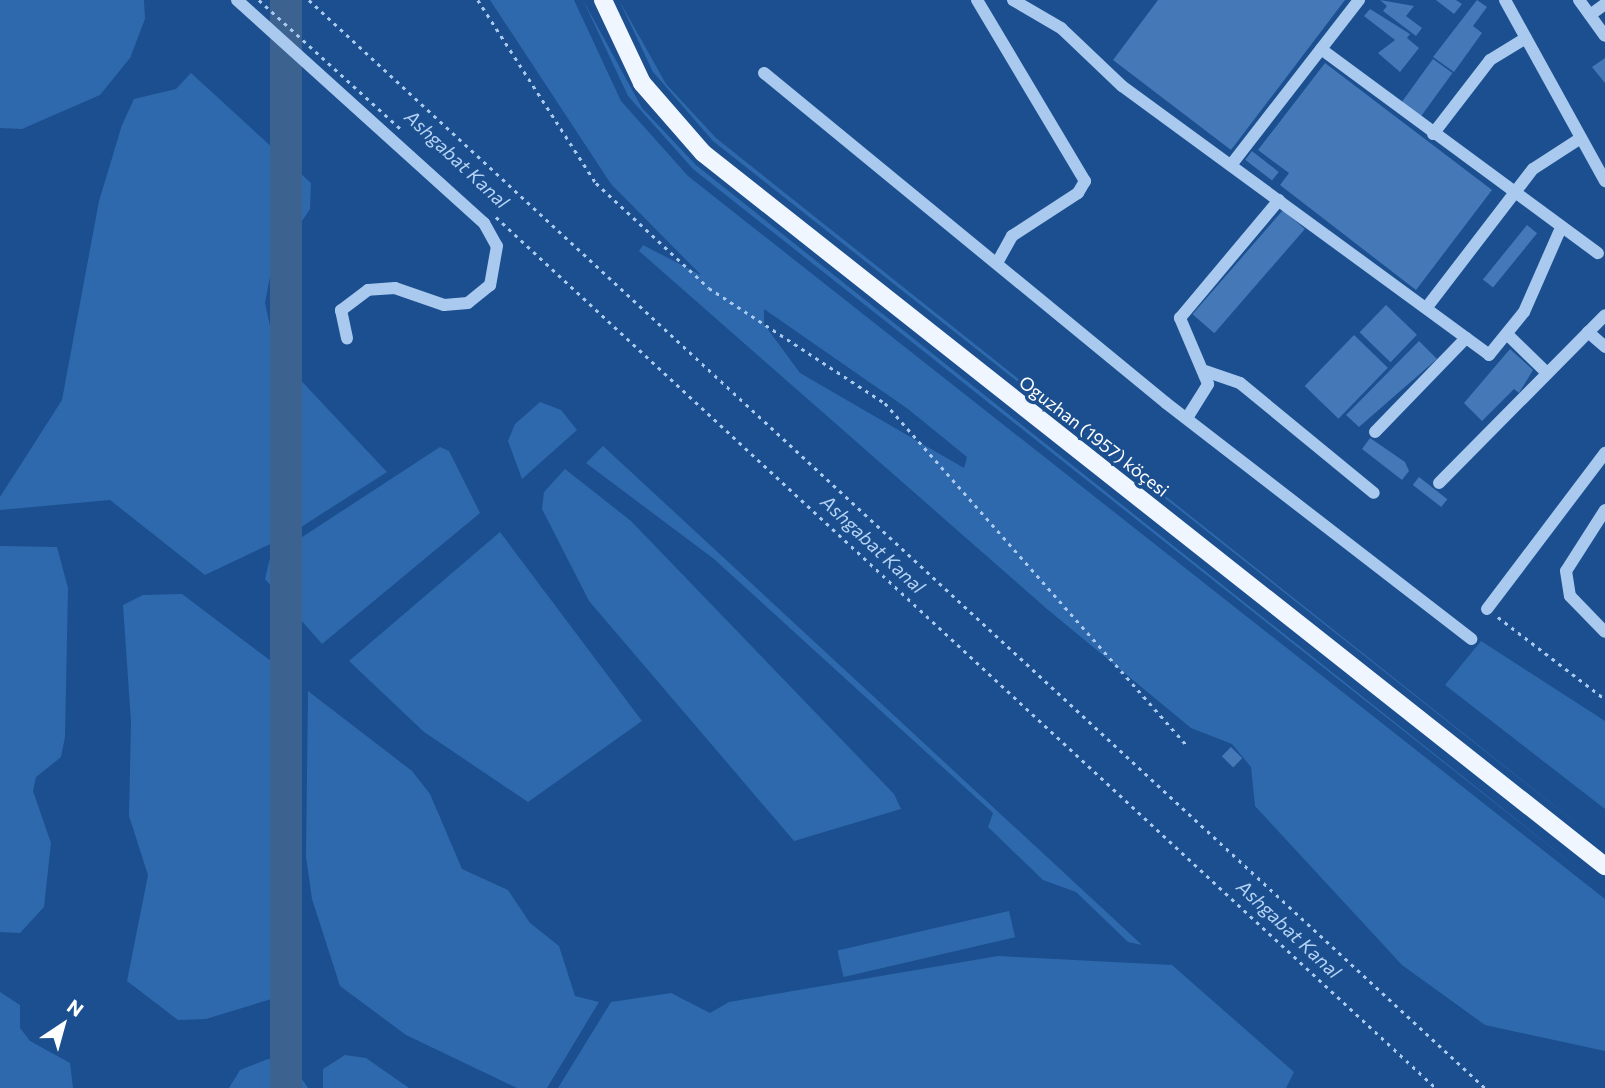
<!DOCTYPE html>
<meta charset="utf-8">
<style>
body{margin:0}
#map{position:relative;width:1605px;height:1088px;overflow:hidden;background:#1b4f8f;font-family:Commissioner,sans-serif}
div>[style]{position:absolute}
.green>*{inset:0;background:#2e69ad;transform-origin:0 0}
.water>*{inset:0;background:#3c6290;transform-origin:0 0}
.building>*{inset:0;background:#4478b7;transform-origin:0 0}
.path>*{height:2.5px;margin-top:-1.25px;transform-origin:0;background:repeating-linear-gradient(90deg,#a9c9ee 0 3.5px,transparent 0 8.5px)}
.minor>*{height:12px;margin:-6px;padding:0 6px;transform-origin:6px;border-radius:6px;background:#a9c9ee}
.major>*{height:18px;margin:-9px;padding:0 9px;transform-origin:9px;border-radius:9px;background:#f0f6ff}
span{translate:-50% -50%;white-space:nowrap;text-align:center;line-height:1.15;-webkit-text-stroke:7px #1b4f8f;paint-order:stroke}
.street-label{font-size:18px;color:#fff}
.water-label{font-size:19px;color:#b5d3f5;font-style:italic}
.north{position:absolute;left:28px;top:990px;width:70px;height:70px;-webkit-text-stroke:5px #1b4f8f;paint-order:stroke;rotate:36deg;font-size:19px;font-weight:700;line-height:28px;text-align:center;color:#fff}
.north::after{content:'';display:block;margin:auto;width:24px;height:32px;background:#fff;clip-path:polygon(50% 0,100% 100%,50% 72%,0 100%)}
</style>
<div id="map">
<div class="green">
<div style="clip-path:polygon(0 0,144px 0,145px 19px,130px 58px,100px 95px,22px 129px,0 128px)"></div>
<div style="clip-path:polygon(evenodd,490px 0,574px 0,621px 101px,688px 176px,1605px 899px,1605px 1051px,1485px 1025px,1402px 965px,1255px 806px,1251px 767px,1232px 744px,1191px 728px,1047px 609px,639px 251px,643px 245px,701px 275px,611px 184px,490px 0,764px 309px,908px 409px,967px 457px,964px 468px,800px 373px,764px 324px,764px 309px)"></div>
<div style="clip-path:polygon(583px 0,642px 108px,696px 165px,1605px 890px,693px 169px,628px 96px)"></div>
<div style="clip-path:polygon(619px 0,666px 84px,716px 138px,1605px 846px,713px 141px,653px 72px)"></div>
<div style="clip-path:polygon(191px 73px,311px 183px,310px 209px,272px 266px,265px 303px,276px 354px,387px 472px,287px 536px,205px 575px,110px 500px,0 510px,0 497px,62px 400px,99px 201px,122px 125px,134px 99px,176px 89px)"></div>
<div style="clip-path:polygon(540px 402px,561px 410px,577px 430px,522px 479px,508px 441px,515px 424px)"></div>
<div style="clip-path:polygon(603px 446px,1142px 945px,1128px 942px,1076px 892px,1043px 880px,988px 827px,993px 813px,714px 559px,586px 463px)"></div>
<div style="clip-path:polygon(440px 447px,449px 451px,480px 513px,322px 644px,265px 579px,270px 558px)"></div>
<div style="clip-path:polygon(565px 469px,631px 521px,894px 794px,901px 809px,794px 841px,589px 601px,542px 509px,544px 492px)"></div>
<div style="clip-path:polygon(500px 532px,642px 721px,528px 802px,424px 732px,349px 661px)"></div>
<div style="clip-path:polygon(0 546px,57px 547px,68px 588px,65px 737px,61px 757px,36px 777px,33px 791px,51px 843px,44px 907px,20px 933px,0 932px)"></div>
<div style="clip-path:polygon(182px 594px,275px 664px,289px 717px,282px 847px,302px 968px,295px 986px,281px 996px,206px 1019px,178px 1020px,127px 981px,148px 875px,129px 816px,131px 722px,123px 605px,143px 595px)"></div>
<div style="clip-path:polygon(1481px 641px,1605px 721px,1605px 809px,1445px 685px)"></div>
<div style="clip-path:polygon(308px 691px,412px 771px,430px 794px,462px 869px,508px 890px,530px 923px,559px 946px,575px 996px,599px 1002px,547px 1088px,517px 1088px,406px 1035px,340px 986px,312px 899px,306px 857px)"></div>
<div style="left:1009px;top:911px;width:27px;height:176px;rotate:77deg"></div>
<div style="clip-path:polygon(998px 956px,1172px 965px,1294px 1072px,1286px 1088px,558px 1088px,611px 1002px,671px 993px,710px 1013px,729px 1002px)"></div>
<div style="clip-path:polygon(0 992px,20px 1005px,20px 1028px,30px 1041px,70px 1063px,73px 1088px,0 1088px)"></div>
<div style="clip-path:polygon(345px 1055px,366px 1058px,409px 1088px,323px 1088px,323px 1069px)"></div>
<div style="clip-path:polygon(268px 1059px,290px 1062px,308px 1088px,229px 1088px,240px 1070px)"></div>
</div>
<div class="water">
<div style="left:270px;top:0;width:32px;height:1601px"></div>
</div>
<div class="building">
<div style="clip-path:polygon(1158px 0,1345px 0,1231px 150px,1113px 60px)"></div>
<div style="clip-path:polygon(1380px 0,1414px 6px,1406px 16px,1422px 28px,1416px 36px,1383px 11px,1387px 6px)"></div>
<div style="clip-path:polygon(1436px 0,1456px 0,1462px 4px,1454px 14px)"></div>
<div style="clip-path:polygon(1477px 0,1487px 7px,1473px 26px,1482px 33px,1454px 72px,1433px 57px)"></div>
<div style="clip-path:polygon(1370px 9px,1410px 34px,1407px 38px,1419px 48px,1400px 72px,1378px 53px,1395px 40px,1364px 16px)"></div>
<div style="clip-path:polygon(1605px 58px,1605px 83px,1592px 67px)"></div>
<div style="left:1433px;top:59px;width:24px;height:54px;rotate:36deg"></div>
<div style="clip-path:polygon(1325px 63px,1492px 190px,1416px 290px,1280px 185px,1289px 173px,1258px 150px)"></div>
<div style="left:1252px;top:151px;width:34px;height:11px;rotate:38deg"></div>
<div style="left:1283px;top:210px;width:29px;height:138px;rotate:41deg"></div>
<div style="left:1527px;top:225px;width:13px;height:70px;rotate:39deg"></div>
<div style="left:1386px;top:305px;width:43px;height:38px;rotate:44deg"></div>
<div style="left:1354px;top:335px;width:47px;height:71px;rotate:44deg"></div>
<div style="clip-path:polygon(1419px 341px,1437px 359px,1359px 427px,1346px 415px)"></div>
<div style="clip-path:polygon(1510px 349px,1533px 370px,1519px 393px,1514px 389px,1482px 421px,1464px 403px)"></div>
<div style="clip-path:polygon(1370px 438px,1405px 462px,1409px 471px,1402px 480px,1362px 449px)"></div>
<div style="left:1419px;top:477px;width:36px;height:10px;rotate:38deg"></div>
<div style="left:1231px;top:747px;width:16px;height:13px;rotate:45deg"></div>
</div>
<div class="path">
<div style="left:259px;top:0;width:192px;rotate:42.3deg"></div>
<div style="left:309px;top:0;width:1602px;rotate:42.77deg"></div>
<div style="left:478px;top:0;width:218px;rotate:57.2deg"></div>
<div style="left:596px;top:183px;width:154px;rotate:42.9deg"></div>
<div style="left:709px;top:288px;width:210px;rotate:33.2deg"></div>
<div style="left:885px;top:403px;width:457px;rotate:48.6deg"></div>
<div style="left:496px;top:217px;width:1281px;rotate:42.82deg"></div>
<div style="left:1498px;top:617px;width:135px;rotate:37.5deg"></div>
</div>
<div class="minor">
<div style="left:237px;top:0;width:333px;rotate:42.1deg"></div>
<div style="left:484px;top:223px;width:26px;rotate:61deg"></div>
<div style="left:497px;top:246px;width:40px;rotate:100deg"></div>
<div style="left:490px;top:285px;width:28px;rotate:141deg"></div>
<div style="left:468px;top:303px;width:24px;rotate:175deg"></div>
<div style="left:444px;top:305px;width:52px;rotate:-160.9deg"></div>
<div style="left:395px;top:288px;width:27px;rotate:176deg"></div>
<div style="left:368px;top:290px;width:34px;rotate:143deg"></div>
<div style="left:341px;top:310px;width:29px;rotate:78deg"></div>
<div style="left:977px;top:0;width:211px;rotate:59.2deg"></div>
<div style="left:1085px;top:181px;width:14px;rotate:120deg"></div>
<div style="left:1078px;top:193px;width:79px;rotate:146.9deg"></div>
<div style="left:1012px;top:236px;width:31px;rotate:119deg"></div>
<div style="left:1013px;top:0;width:56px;rotate:30.3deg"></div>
<div style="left:1061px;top:28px;width:84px;rotate:43.6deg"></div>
<div style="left:1122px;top:86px;width:455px;rotate:36.2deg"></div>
<div style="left:1489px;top:355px;width:55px;rotate:-50.9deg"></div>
<div style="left:1524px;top:312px;width:90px;rotate:-66.3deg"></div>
<div style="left:1505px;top:0;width:207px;rotate:61.1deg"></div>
<div style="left:1579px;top:0;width:44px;rotate:54.2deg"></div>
<div style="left:1590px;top:15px;width:19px;rotate:-36deg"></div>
<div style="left:1321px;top:49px;width:344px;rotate:36.4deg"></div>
<div style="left:764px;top:73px;width:520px;rotate:39.38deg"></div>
<div style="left:1166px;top:403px;width:386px;rotate:37.7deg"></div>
<div style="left:1433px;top:134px;width:93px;rotate:-52.4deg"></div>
<div style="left:1490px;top:60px;width:42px;rotate:-31.4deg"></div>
<div style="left:1231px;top:165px;width:209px;rotate:-52.2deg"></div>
<div style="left:1427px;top:307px;width:174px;rotate:-52.5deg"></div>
<div style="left:1533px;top:169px;width:57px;rotate:-32.9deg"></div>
<div style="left:1588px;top:332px;width:23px;rotate:41deg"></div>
<div style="left:1509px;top:336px;width:53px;rotate:44.2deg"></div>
<div style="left:1205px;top:371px;width:37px;rotate:19deg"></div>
<div style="left:1240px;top:383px;width:173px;rotate:39.4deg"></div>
<div style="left:1187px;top:418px;width:40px;rotate:-58deg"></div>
<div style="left:1208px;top:384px;width:72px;rotate:-113deg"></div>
<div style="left:1180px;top:318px;width:154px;rotate:-50deg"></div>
<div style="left:1375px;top:432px;width:131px;rotate:-45.9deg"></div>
<div style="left:1439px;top:483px;width:236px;rotate:-45.3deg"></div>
<div style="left:1605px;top:510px;width:72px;rotate:122.6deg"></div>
<div style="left:1566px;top:571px;width:25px;rotate:81deg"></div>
<div style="left:1570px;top:596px;width:50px;rotate:45.8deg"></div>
<div style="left:1487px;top:609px;width:196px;rotate:-52.9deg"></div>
</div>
<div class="major">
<div style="left:603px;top:0;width:92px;rotate:64.8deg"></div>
<div style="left:642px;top:83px;width:93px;rotate:48.9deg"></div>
<div style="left:703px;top:153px;width:1150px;rotate:38.33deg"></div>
</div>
<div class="street-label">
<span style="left:1094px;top:436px;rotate:38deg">Oguzhan (1957) köçesi</span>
</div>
<div class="water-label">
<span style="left:457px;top:159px;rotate:43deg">Ashgabat Kanal</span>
<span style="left:873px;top:544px;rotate:43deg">Ashgabat Kanal</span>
<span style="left:1289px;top:929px;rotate:43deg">Ashgabat Kanal</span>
</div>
<div class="north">N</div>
</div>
